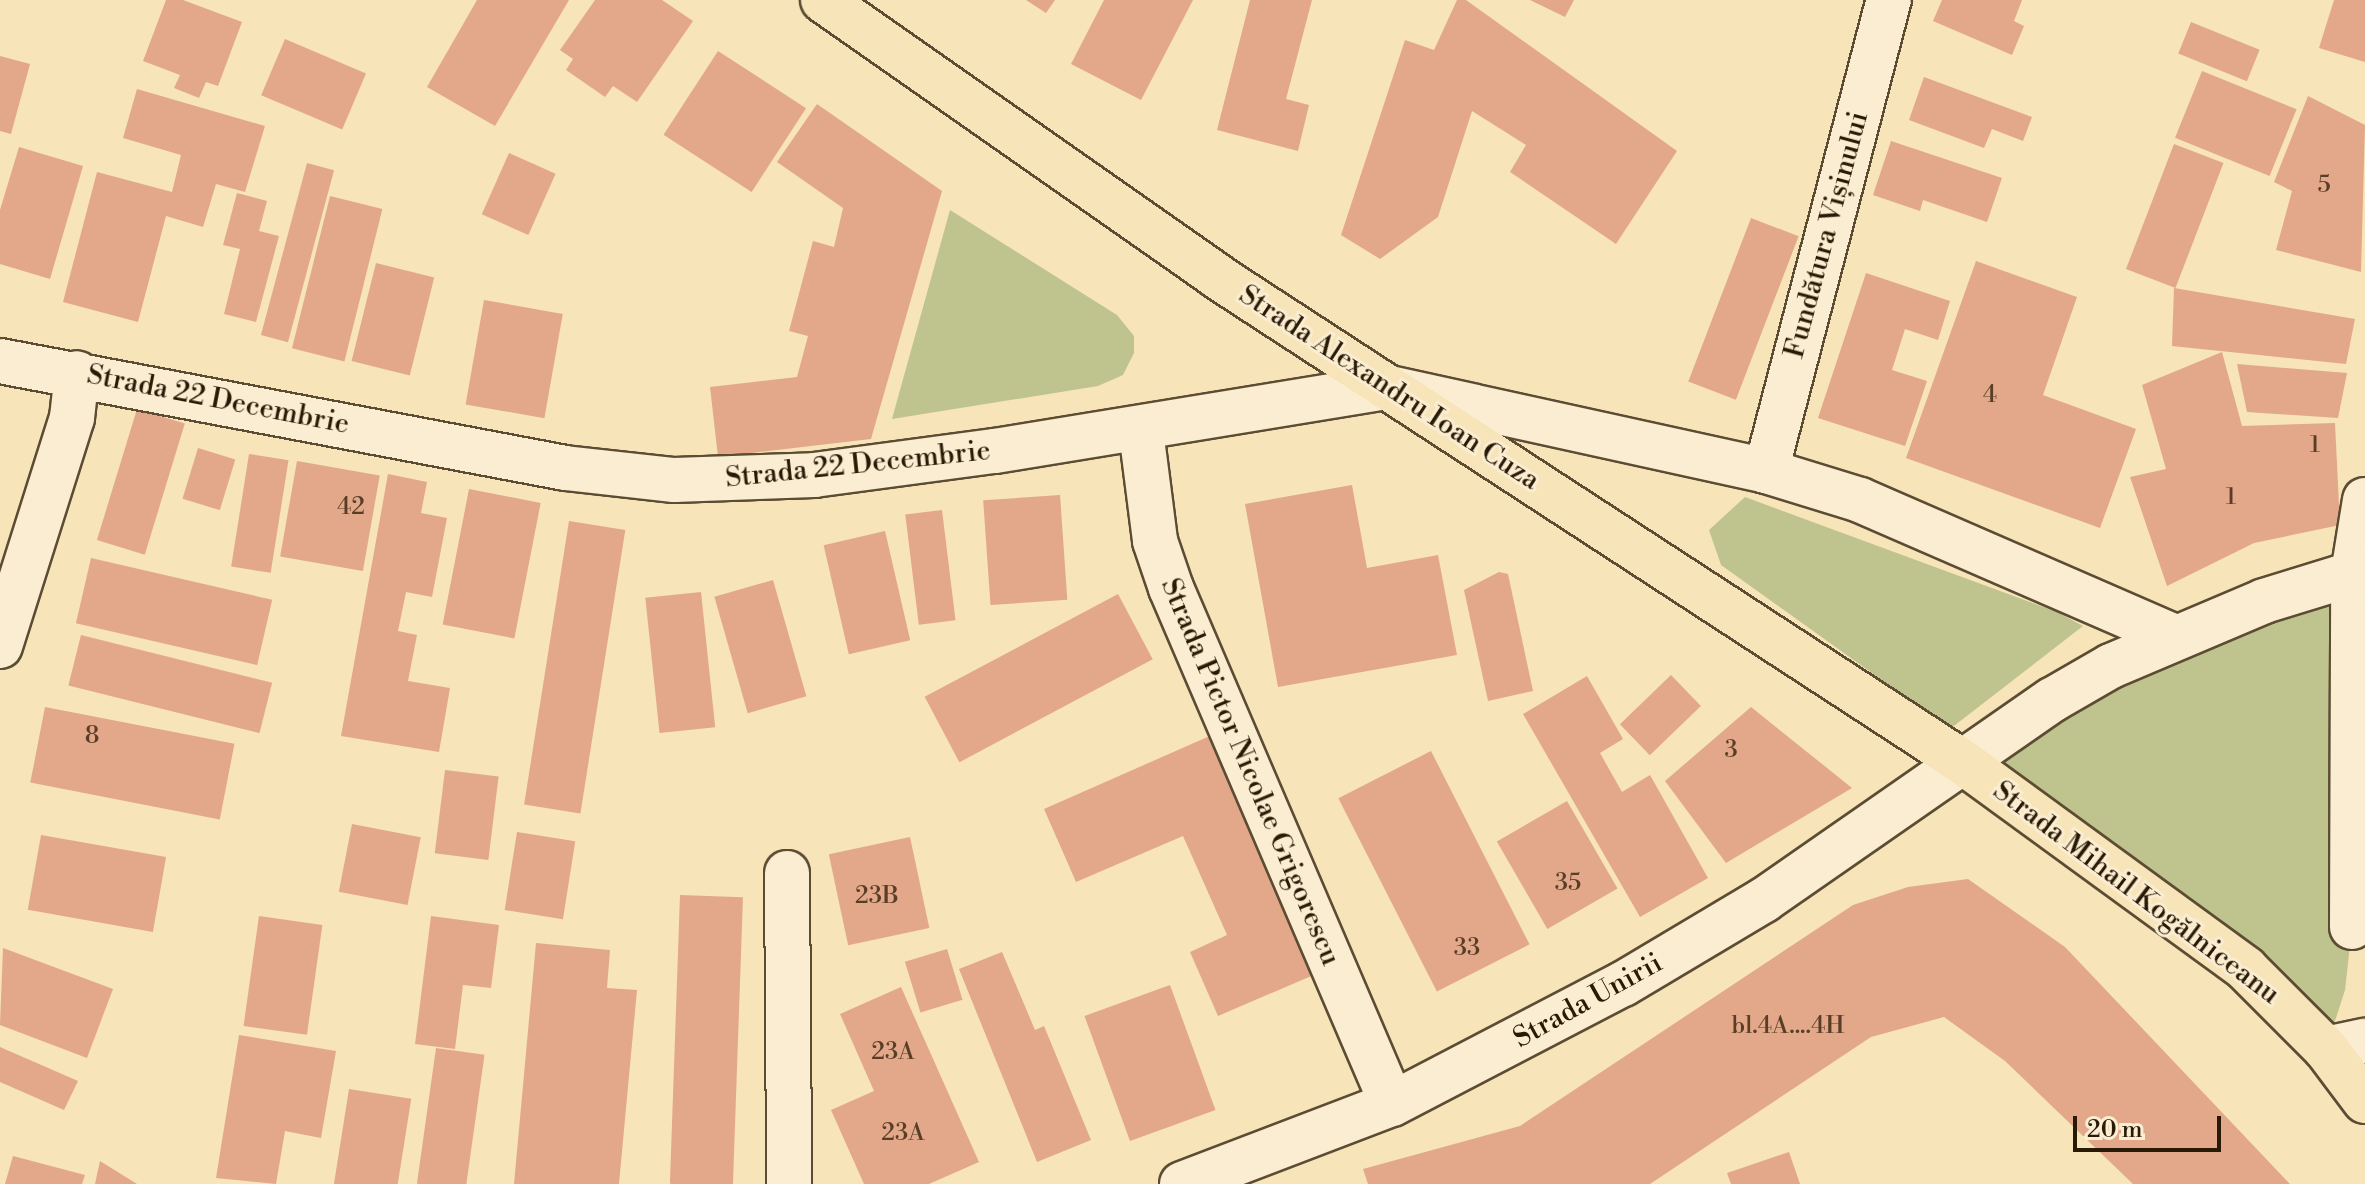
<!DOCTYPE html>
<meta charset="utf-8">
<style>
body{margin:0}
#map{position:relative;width:2365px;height:1184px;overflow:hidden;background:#f7e4b9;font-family:"Libre Bodoni",serif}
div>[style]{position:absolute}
.green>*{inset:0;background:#bfc38d}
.building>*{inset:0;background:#e3a889;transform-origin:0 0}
.roads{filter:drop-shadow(2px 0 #5c4c33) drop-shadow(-2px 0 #5c4c33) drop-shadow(0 2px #5c4c33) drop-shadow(0 -2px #5c4c33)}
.minor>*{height:44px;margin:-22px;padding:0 22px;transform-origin:22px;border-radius:22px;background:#faedd2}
.major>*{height:44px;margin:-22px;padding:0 22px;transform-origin:22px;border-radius:22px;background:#f7e4b9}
span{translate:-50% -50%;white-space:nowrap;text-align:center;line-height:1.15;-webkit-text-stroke:6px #faedd2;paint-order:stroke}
.number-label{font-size:24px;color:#583e27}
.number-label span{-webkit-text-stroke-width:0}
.street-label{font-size:28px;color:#291a06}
.scale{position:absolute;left:2073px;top:1116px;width:148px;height:36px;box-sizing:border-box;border:4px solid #291a06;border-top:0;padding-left:10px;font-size:24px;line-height:28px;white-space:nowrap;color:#291a06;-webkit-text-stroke:6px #faedd2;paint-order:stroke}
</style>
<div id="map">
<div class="green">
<div style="clip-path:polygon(950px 210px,1117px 315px,1134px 336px,1134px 353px,1123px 375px,1098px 386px,892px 419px)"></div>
<div style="clip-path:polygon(1745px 497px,2057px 612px,2083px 626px,1950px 729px,1721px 565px,1709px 530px)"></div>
<div style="clip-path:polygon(2353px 574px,2352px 927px,2345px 990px,2326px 1049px,1964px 763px,2111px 666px)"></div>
</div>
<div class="building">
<div style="clip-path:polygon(166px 0,183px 0,242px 22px,218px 86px,206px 82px,199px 98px,174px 88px,180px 75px,143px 61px)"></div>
<div style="clip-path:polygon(477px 0,569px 0,495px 126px,427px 87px)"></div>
<div style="clip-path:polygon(595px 0,662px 0,693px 21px,637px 102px,613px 86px,605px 97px,566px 70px,573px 59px,560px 50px)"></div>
<div style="clip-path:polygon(1026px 0,1055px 0,1046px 13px)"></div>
<div style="clip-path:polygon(1104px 0,1193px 0,1141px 100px,1071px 64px)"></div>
<div style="clip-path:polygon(1250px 0,1312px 0,1286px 99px,1309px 105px,1298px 151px,1217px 130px)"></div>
<div style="clip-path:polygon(1457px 0,1466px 0,1677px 151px,1616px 244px,1510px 172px,1526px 145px,1472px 111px,1438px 217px,1380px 259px,1341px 235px,1405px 40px,1434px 50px)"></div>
<div style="clip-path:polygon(1530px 0,1574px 0,1565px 17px)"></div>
<div style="clip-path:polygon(1942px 0,2022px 0,2014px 21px,2024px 26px,2012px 55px,1933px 21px)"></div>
<div style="clip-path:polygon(2334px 0,2365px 0,2365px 62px,2319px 48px)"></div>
<div style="left:2191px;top:22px;width:74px;height:34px;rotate:22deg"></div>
<div style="left:285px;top:39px;width:88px;height:61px;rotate:23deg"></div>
<div style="left:718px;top:51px;width:105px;height:100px;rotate:33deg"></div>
<div style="clip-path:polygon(0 56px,30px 64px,11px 134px,0 131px)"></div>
<div style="left:2202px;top:71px;width:102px;height:72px;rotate:22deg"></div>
<div style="clip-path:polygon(1924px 77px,2032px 117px,2023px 141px,1992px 129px,1984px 148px,1909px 120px)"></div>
<div style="clip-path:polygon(137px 89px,265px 126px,245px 192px,216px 184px,203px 227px,166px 216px,138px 322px,63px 302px,97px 172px,172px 192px,181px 155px,123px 138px)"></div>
<div style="clip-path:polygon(2308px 96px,2365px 125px,2361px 272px,2276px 250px,2292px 191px,2274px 182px)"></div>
<div style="clip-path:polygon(817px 104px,942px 191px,871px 439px,718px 457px,710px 387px,797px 377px,808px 336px,789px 331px,813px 241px,834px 247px,843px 208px,777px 162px)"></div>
<div style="clip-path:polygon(1891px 141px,2002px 178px,1987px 222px,1923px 200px,1920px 211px,1873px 195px)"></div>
<div style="left:2174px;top:144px;width:53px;height:134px;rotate:21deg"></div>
<div style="clip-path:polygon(19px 147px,83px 166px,50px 279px,0 264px,0 210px)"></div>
<div style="left:509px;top:153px;width:51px;height:67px;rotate:24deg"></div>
<div style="left:307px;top:163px;width:28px;height:178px;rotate:15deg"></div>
<div style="clip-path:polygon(237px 193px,267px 201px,259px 231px,279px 236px,256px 322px,224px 314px,240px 249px,223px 245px)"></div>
<div style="left:330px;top:196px;width:54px;height:157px;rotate:14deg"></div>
<div style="left:1751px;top:218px;width:51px;height:175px;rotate:21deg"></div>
<div style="clip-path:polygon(1976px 261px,2077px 297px,2043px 395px,2136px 429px,2100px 528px,1906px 458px)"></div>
<div style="left:376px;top:263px;width:60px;height:101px;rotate:14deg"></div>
<div style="clip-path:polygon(1866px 273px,1950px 301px,1938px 340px,1905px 329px,1892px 370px,1927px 381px,1905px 446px,1818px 418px)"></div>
<div style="clip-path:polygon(2174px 288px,2355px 319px,2346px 364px,2172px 346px)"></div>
<div style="left:484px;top:300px;width:80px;height:106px;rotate:10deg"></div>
<div style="clip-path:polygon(2222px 352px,2242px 426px,2335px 423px,2340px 525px,2254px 543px,2167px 586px,2130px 477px,2166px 469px,2142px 385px)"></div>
<div style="clip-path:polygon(2237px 364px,2347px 373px,2338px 418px,2247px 412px)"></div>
<div style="left:137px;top:409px;width:50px;height:137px;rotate:17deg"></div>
<div style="left:198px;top:448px;width:39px;height:53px;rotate:17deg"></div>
<div style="left:249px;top:454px;width:40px;height:114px;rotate:9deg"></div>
<div style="left:297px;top:461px;width:84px;height:97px;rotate:10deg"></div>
<div style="clip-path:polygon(388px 474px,427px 482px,421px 513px,447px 518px,432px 597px,406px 592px,398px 631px,417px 635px,408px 681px,450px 688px,439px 752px,341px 736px)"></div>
<div style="clip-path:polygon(1352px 485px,1367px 568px,1438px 555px,1457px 655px,1278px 687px,1245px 504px)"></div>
<div style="left:469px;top:489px;width:73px;height:138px;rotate:11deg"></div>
<div style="left:1060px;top:495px;width:105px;height:77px;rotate:86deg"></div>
<div style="left:942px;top:510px;width:111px;height:37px;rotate:83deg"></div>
<div style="left:569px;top:521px;width:57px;height:287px;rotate:9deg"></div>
<div style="left:885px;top:531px;width:112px;height:63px;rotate:77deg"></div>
<div style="left:91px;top:558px;width:186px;height:67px;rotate:13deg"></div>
<div style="clip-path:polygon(1499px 572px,1508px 574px,1533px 691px,1488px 701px,1464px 590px)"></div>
<div style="left:773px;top:580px;width:121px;height:61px;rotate:74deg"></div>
<div style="left:701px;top:592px;width:136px;height:56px;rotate:84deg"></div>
<div style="left:1118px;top:594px;width:74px;height:219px;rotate:62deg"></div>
<div style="left:81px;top:635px;width:197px;height:52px;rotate:14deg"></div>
<div style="left:1671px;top:675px;width:43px;height:71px;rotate:46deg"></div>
<div style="clip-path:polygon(1587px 676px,1623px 739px,1600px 753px,1622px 792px,1650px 775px,1708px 878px,1640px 917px,1523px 714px)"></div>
<div style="left:45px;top:707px;width:193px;height:77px;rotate:11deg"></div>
<div style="clip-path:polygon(1751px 707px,1852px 788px,1726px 863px,1665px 781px)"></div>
<div style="clip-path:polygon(1212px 735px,1316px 974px,1218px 1016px,1190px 952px,1227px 935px,1183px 836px,1076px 882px,1044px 809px)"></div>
<div style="left:1431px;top:751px;width:217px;height:104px;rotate:63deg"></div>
<div style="left:445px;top:770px;width:54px;height:84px;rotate:7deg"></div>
<div style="left:1567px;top:801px;width:101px;height:81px;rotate:60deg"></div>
<div style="left:352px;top:824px;width:70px;height:69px;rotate:11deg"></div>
<div style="left:517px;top:832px;width:59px;height:79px;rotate:9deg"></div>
<div style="left:41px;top:835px;width:127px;height:76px;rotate:10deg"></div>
<div style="left:910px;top:837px;width:93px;height:83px;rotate:78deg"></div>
<div style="clip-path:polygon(1968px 879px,2065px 947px,2290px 1184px,2133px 1184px,2005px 1061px,1944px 1017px,1871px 1037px,1650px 1184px,1368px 1184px,1363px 1169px,1520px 1126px,1853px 905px,1908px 887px)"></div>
<div style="left:680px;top:895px;width:63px;height:289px;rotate:2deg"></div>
<div style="left:259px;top:916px;width:64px;height:111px;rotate:8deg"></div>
<div style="clip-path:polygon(431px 916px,499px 925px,491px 988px,463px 985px,455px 1049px,415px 1044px)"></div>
<div style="clip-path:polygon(536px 943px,610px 950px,607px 988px,637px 990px,619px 1184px,514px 1184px)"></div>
<div style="clip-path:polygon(3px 948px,113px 989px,87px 1058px,0 1025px)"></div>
<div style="left:947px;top:949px;width:53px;height:44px;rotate:73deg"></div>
<div style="clip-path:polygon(1002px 952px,1035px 1030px,1044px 1026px,1091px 1140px,1037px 1162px,959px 969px)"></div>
<div style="left:1170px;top:985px;width:133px;height:91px;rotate:70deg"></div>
<div style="clip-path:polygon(901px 987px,979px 1162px,929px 1184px,864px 1184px,831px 1110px,874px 1091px,840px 1014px)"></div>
<div style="clip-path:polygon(239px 1035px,336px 1051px,321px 1138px,285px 1131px,276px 1184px,216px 1178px)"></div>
<div style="clip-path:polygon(0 1047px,78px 1081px,64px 1110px,0 1082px)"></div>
<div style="left:436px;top:1048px;width:49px;height:137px;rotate:8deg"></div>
<div style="left:349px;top:1089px;width:63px;height:96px;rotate:9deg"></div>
<div style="clip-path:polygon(1789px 1152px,1800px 1184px,1731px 1184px,1727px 1173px)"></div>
<div style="clip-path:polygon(13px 1156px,85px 1175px,82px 1184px,5px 1184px)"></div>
<div style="clip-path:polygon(100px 1161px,137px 1184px,95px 1184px)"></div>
</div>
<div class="roads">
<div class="minor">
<div style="left:0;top:361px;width:575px;rotate:10.72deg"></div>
<div style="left:565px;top:468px;width:110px;rotate:6.3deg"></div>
<div style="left:674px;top:480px;width:140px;rotate:-2deg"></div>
<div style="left:814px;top:475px;width:183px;rotate:-7.6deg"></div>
<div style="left:995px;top:451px;width:395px;rotate:-9.3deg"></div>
<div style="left:1385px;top:387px;width:390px;rotate:12.4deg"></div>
<div style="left:1766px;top:471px;width:98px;rotate:17.1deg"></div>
<div style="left:1860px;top:500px;width:344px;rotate:23.5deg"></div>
<div style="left:1141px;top:431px;width:111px;rotate:82.7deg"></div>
<div style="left:1155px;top:541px;width:50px;rotate:71.2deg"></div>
<div style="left:1171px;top:588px;width:561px;rotate:66.81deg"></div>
<div style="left:1766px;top:471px;width:487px;rotate:-75.4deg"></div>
<div style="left:0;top:646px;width:239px;rotate:-72.5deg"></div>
<div style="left:72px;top:418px;width:45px;rotate:-83.7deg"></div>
<div style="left:787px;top:873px;width:311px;rotate:89.6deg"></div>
<div style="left:2352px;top:927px;width:353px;rotate:-89.8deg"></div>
<div style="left:2353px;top:574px;width:75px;rotate:-80.8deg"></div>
<div style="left:2326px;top:1049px;width:40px;rotate:-12deg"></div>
<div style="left:1182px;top:1184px;width:225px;rotate:-20.9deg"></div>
<div style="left:1392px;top:1104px;width:260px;rotate:-27.5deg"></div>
<div style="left:1623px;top:984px;width:164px;rotate:-30.8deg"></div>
<div style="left:1764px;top:900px;width:351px;rotate:-34.8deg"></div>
<div style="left:2052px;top:700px;width:68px;rotate:-30deg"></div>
<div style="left:2111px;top:666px;width:166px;rotate:-23deg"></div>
<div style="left:2264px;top:601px;width:106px;rotate:-17.1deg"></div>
</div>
<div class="major">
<div style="left:823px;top:0;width:482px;rotate:35deg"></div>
<div style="left:1218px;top:277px;width:890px;rotate:33.08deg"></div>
<div style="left:1964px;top:763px;width:349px;rotate:36.1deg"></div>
<div style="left:2246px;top:969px;width:113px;rotate:45deg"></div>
<div style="left:2326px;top:1049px;width:65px;rotate:53.1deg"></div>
</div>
</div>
<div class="number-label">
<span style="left:2324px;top:186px">5</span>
<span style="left:1990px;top:396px">4</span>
<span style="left:2315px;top:446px">1</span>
<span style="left:2231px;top:498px">1</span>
<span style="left:351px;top:508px">42</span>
<span style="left:92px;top:737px">8</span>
<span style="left:1731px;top:751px">3</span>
<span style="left:1568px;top:884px">35</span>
<span style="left:877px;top:897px">23B</span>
<span style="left:1467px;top:949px">33</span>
<span style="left:1788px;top:1027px">bl.4A....4H</span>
<span style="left:893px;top:1053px">23A</span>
<span style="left:903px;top:1134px">23A</span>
</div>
<div class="street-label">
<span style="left:1827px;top:235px;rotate:-75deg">Fundătura Vișinului</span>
<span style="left:1389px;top:388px;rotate:33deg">Strada Alexandru Ioan Cuza</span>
<span style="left:218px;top:400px;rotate:11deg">Strada 22 Decembrie</span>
<span style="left:858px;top:465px;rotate:-6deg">Strada 22 Decembrie</span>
<span style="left:1250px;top:772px;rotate:67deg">Strada Pictor Nicolae Grigorescu</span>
<span style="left:2136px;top:893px;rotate:37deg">Strada Mihail Kogălniceanu</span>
<span style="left:1588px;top:1001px;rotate:-29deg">Strada Unirii</span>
</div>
<div class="scale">20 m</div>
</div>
